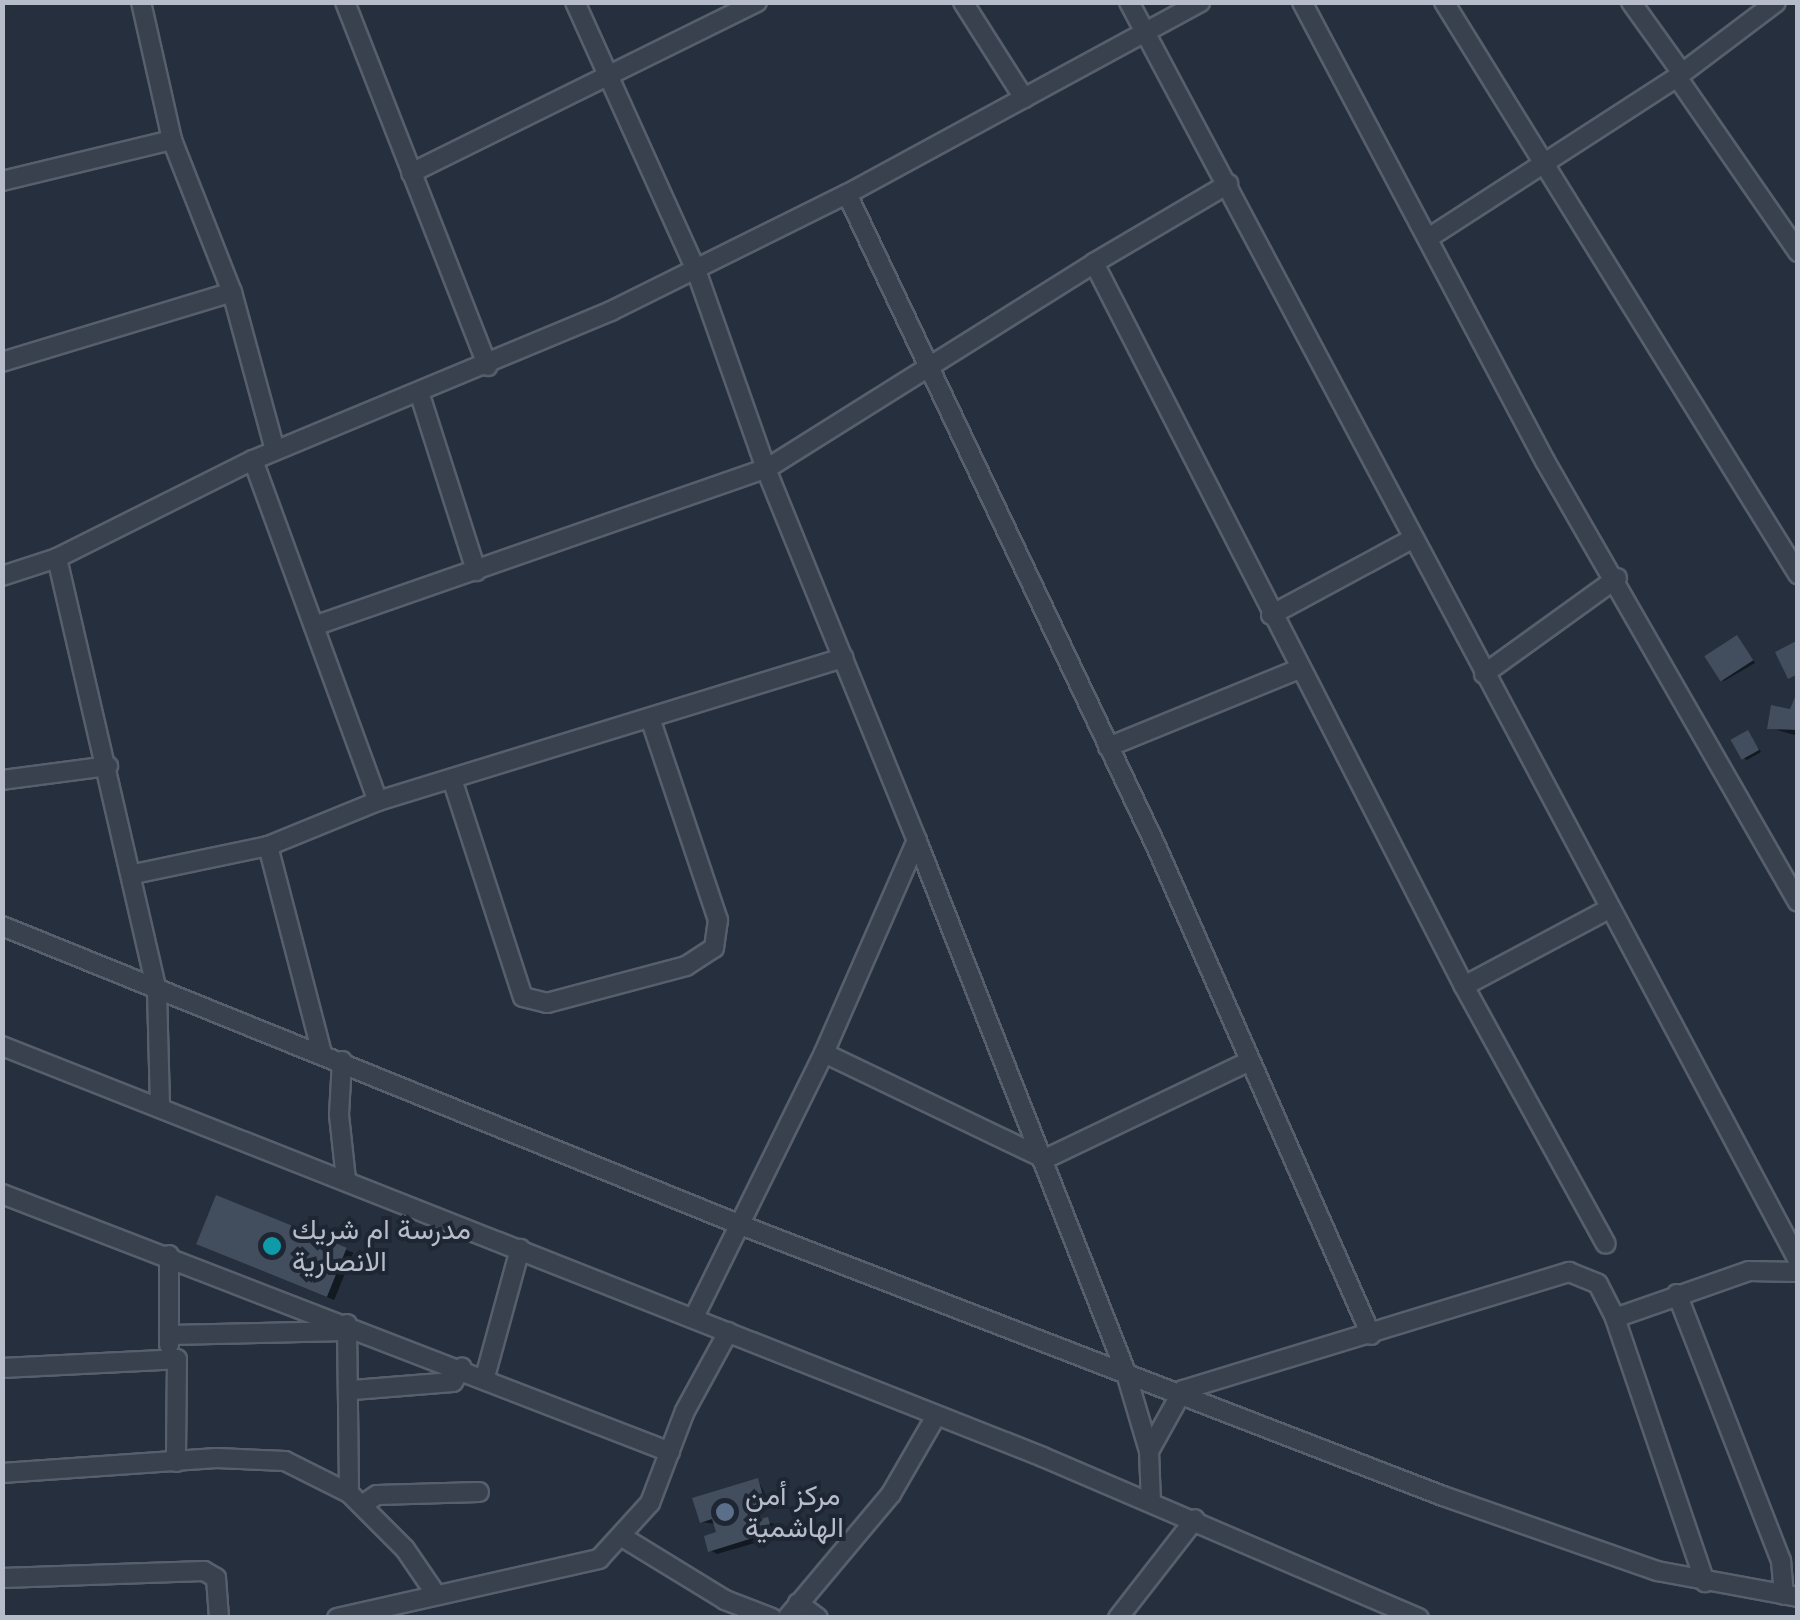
<!DOCTYPE html>
<meta charset="utf-8">
<style>
body{margin:0}
#map{position:relative;width:1800px;height:1620px;overflow:hidden;background:#252f3e;font-family:Poppins,Vazirmatn,sans-serif}
div>[style]{position:absolute}
.shadow>*{inset:0;background:#0007;transform-origin:0 0}
.building>*{inset:0;background:#424d5d;transform-origin:0 0}
.roads{filter:drop-shadow(2px 0 #575f6c) drop-shadow(-2px 0 #575f6c) drop-shadow(0 2px #575f6c) drop-shadow(0 -2px #575f6c)}
.minor>*{height:18px;margin:-9px;padding:0 9px;transform-origin:9px;border-radius:9px;background:#39414e}
.dots>*{width:28px;height:28px;translate:-50% -50%;box-sizing:border-box;border:5px solid #1e2634;border-radius:50%}
span{translate:-50% -50%;white-space:nowrap;text-align:center;line-height:1.15;-webkit-text-stroke:8px #1e2634;paint-order:stroke}
.poi-label{font-size:28px;color:#b6bcc9}
.left{translate:0 -50%;text-align:left}
.frame{position:absolute;inset:0;border:5px solid #b6bcc9;pointer-events:none}
</style>
<div id="map">
<div class="shadow">
<div style="clip-path:polygon(1737px 638px,1755px 663px,1724px 681px,1720px 679px)"></div>
<div style="clip-path:polygon(1798px 700px,1798px 736px,1770px 728px,1792px 711px)"></div>
<div style="clip-path:polygon(1748px 733px,1761px 752px,1747px 760px,1742px 757px)"></div>
<div style="left:218px;top:1198px;width:146px;height:51px;rotate:22deg"></div>
<div style="clip-path:polygon(758px 1480px,771px 1506px,758px 1510px,761px 1521px,775px 1524px,778px 1536px,717px 1554px,710px 1550px,719px 1534px,716px 1524px,702px 1522px)"></div>
</div>
<div class="building">
<div style="left:1737px;top:635px;width:30px;height:39px;rotate:57deg"></div>
<div style="clip-path:polygon(1798px 640px,1798px 674px,1788px 679px,1775px 652px)"></div>
<div style="clip-path:polygon(1798px 690px,1798px 730px,1767px 729px,1771px 705px,1790px 709px)"></div>
<div style="left:1748px;top:730px;width:23px;height:20px;rotate:61deg"></div>
<div style="left:216px;top:1195px;width:141px;height:53px;rotate:22deg"></div>
<div style="clip-path:polygon(758px 1478px,765px 1503px,752px 1506px,756px 1520px,768px 1517px,772px 1532px,708px 1552px,704px 1536px,716px 1532px,712px 1519px,700px 1523px,692px 1498px)"></div>
</div>
<div class="roads">
<div class="minor">
<div style="left:141px;top:2px;width:141px;rotate:77.3deg"></div>
<div style="left:172px;top:140px;width:163px;rotate:68.5deg"></div>
<div style="left:232px;top:292px;width:164px;rotate:74.8deg"></div>
<div style="left:345px;top:2px;width:391px;rotate:68.6deg"></div>
<div style="left:575px;top:2px;width:294px;rotate:65.7deg"></div>
<div style="left:696px;top:270px;width:211px;rotate:70.6deg"></div>
<div style="left:766px;top:469px;width:401px;rotate:67.9deg"></div>
<div style="left:917px;top:840px;width:232px;rotate:113.6deg"></div>
<div style="left:824px;top:1053px;width:294px;rotate:116.2deg"></div>
<div style="left:963px;top:2px;width:114px;rotate:57.6deg"></div>
<div style="left:1129px;top:2px;width:1425px;rotate:62deg"></div>
<div style="left:1302px;top:2px;width:519px;rotate:62.1deg"></div>
<div style="left:1545px;top:461px;width:508px;rotate:60.16deg"></div>
<div style="left:1444px;top:2px;width:673px;rotate:58.25deg"></div>
<div style="left:1631px;top:2px;width:87px;rotate:54.3deg"></div>
<div style="left:1677px;top:77px;width:124px;rotate:-37.1deg"></div>
<div style="left:411px;top:173px;width:386px;rotate:-26.3deg"></div>
<div style="left:2px;top:181px;width:175px;rotate:-13.6deg"></div>
<div style="left:847px;top:194px;width:722px;rotate:64.64deg"></div>
<div style="left:1156px;top:846px;width:534px;rotate:66.27deg"></div>
<div style="left:1430px;top:237px;width:294px;rotate:-32.9deg"></div>
<div style="left:1677px;top:77px;width:213px;rotate:55.3deg"></div>
<div style="left:1094px;top:263px;width:156px;rotate:-30.5deg"></div>
<div style="left:2px;top:362px;width:240px;rotate:-16.9deg"></div>
<div style="left:420px;top:395px;width:185px;rotate:72.3deg"></div>
<div style="left:253px;top:460px;width:363px;rotate:69.9deg"></div>
<div style="left:57px;top:558px;width:444px;rotate:77deg"></div>
<div style="left:157px;top:991px;width:113px;rotate:88.5deg"></div>
<div style="left:2px;top:576px;width:58px;rotate:-18.1deg"></div>
<div style="left:57px;top:558px;width:219px;rotate:-26.6deg"></div>
<div style="left:253px;top:460px;width:388px;rotate:-22.6deg"></div>
<div style="left:611px;top:311px;width:263px;rotate:-26.4deg"></div>
<div style="left:847px;top:194px;width:402px;rotate:-28.5deg"></div>
<div style="left:1271px;top:615px;width:162px;rotate:-28.3deg"></div>
<div style="left:314px;top:626px;width:478px;rotate:-19.2deg"></div>
<div style="left:766px;top:469px;width:387px;rotate:-32.1deg"></div>
<div style="left:1094px;top:263px;width:812px;rotate:62.9deg"></div>
<div style="left:1464px;top:986px;width:164px;rotate:-28deg"></div>
<div style="left:1484px;top:674px;width:164px;rotate:-35.8deg"></div>
<div style="left:1108px;top:747px;width:206px;rotate:-22.2deg"></div>
<div style="left:452px;top:779px;width:229px;rotate:72deg"></div>
<div style="left:523px;top:997px;width:25px;rotate:14deg"></div>
<div style="left:547px;top:1003px;width:144px;rotate:-14.9deg"></div>
<div style="left:686px;top:966px;width:33px;rotate:-33deg"></div>
<div style="left:714px;top:948px;width:28px;rotate:-82deg"></div>
<div style="left:718px;top:920px;width:213px;rotate:-108.6deg"></div>
<div style="left:2px;top:780px;width:107px;rotate:-7.5deg"></div>
<div style="left:917px;top:841px;width:568px;rotate:68.54deg"></div>
<div style="left:1125px;top:1370px;width:84px;rotate:73.5deg"></div>
<div style="left:1149px;top:1451px;width:51px;rotate:87.8deg"></div>
<div style="left:268px;top:846px;width:214px;rotate:75.4deg"></div>
<div style="left:134px;top:874px;width:137px;rotate:-11.8deg"></div>
<div style="left:268px;top:846px;width:119px;rotate:-22.2deg"></div>
<div style="left:378px;top:801px;width:487px;rotate:-17.1deg"></div>
<div style="left:2px;top:926px;width:794px;rotate:22.04deg"></div>
<div style="left:738px;top:1224px;width:756px;rotate:21.1deg"></div>
<div style="left:1443px;top:1496px;width:227px;rotate:19.3deg"></div>
<div style="left:1657px;top:1571px;width:143px;rotate:10.4deg"></div>
<div style="left:1464px;top:986px;width:294px;rotate:61.2deg"></div>
<div style="left:2px;top:1046px;width:1119px;rotate:21.54deg"></div>
<div style="left:1043px;top:1457px;width:409px;rotate:23.2deg"></div>
<div style="left:824px;top:1053px;width:245px;rotate:25.6deg"></div>
<div style="left:1045px;top:1159px;width:227px;rotate:-25.6deg"></div>
<div style="left:342px;top:1061px;width:54px;rotate:93.2deg"></div>
<div style="left:339px;top:1115px;width:64px;rotate:83.8deg"></div>
<div style="left:2px;top:1194px;width:716px;rotate:21.12deg"></div>
<div style="left:169px;top:1255px;width:90px;rotate:90deg"></div>
<div style="left:1677px;top:1294px;width:287px;rotate:68.7deg"></div>
<div style="left:1781px;top:1561px;width:34px;rotate:85deg"></div>
<div style="left:1615px;top:1318px;width:279px;rotate:71.2deg"></div>
<div style="left:347px;top:1324px;width:169px;rotate:89.3deg"></div>
<div style="left:169px;top:1335px;width:179px;rotate:-1.3deg"></div>
<div style="left:2px;top:1368px;width:175px;rotate:-2.9deg"></div>
<div style="left:177px;top:1359px;width:103px;rotate:90.6deg"></div>
<div style="left:485px;top:1377px;width:133px;rotate:-74.7deg"></div>
<div style="left:353px;top:1390px;width:100px;rotate:-4.6deg"></div>
<div style="left:453px;top:1382px;width:17px;rotate:-59deg"></div>
<div style="left:1149px;top:1451px;width:70px;rotate:-60.9deg"></div>
<div style="left:1183px;top:1390px;width:404px;rotate:-17deg"></div>
<div style="left:1569px;top:1272px;width:31px;rotate:22deg"></div>
<div style="left:1598px;top:1284px;width:38px;rotate:63deg"></div>
<div style="left:1615px;top:1318px;width:142px;rotate:-19.3deg"></div>
<div style="left:1749px;top:1271px;width:49px;rotate:1.2deg"></div>
<div style="left:2px;top:1473px;width:215px;rotate:-4deg"></div>
<div style="left:216px;top:1458px;width:69px;rotate:2.5deg"></div>
<div style="left:285px;top:1461px;width:72px;rotate:26.6deg"></div>
<div style="left:349px;top:1493px;width:79px;rotate:45deg"></div>
<div style="left:405px;top:1549px;width:53px;rotate:55.7deg"></div>
<div style="left:362px;top:1505px;width:18px;rotate:-34deg"></div>
<div style="left:377px;top:1495px;width:102px;rotate:-1.7deg"></div>
<div style="left:624px;top:1538px;width:119px;rotate:31.5deg"></div>
<div style="left:725px;top:1600px;width:50px;rotate:21deg"></div>
<div style="left:2px;top:1578px;width:202px;rotate:-2deg"></div>
<div style="left:204px;top:1571px;width:14px;rotate:30deg"></div>
<div style="left:216px;top:1578px;width:40px;rotate:85.7deg"></div>
<div style="left:798px;top:1603px;width:25px;rotate:37deg"></div>
<div style="left:337px;top:1618px;width:269px;rotate:-12.7deg"></div>
<div style="left:599px;top:1559px;width:76px;rotate:-47.7deg"></div>
<div style="left:650px;top:1503px;width:98px;rotate:-69.2deg"></div>
<div style="left:685px;top:1411px;width:90px;rotate:-61.4deg"></div>
<div style="left:787px;top:1618px;width:162px;rotate:-50deg"></div>
<div style="left:891px;top:1494px;width:90px;rotate:-60deg"></div>
<div style="left:1118px;top:1618px;width:125px;rotate:-52.1deg"></div>
</div>
</div>
<div class="dots">
<div style="left:272px;top:1246px;background:#0f9aa8"></div>
<div style="left:725px;top:1512px;background:#5c6f8a"></div>
</div>
<div class="poi-label">
<span class="left" style="left:292px;top:1246px">مدرسة ام شريك<br>الانصارية</span>
<span class="left" style="left:745px;top:1512px">مركز أمن<br>الهاشمية</span>
</div>
<div class="frame"></div>
</div>
